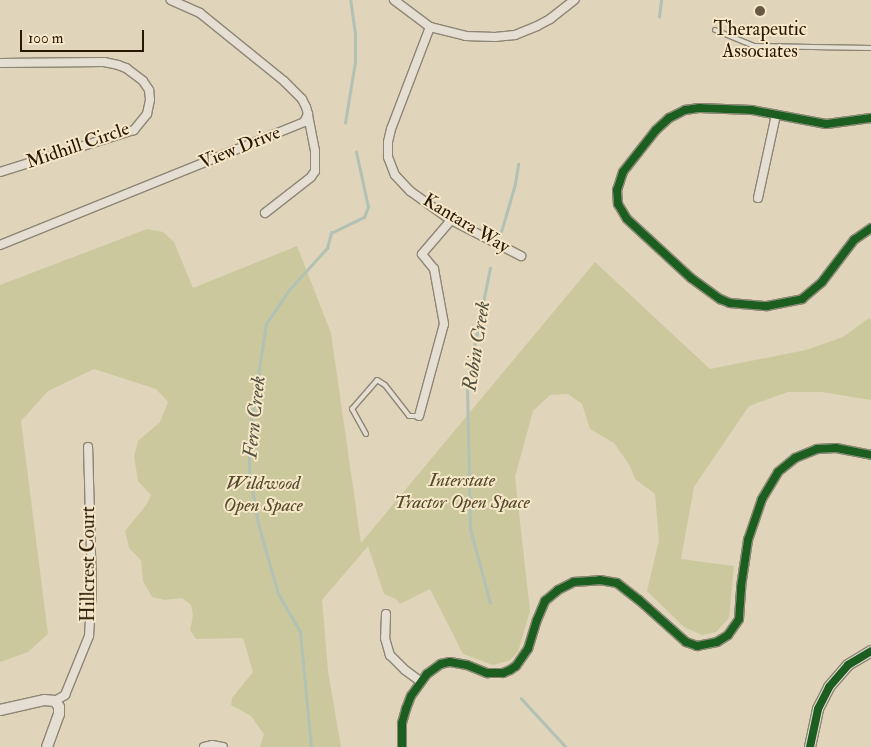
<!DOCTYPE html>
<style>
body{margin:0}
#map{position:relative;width:871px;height:747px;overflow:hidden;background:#e0d4ba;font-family:"IM FELL Double Pica",serif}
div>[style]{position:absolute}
.green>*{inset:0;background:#ccc89e}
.stream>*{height:2.5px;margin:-1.25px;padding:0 1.25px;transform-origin:1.25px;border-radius:1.25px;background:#b1c1b4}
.roads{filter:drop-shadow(1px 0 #8e8574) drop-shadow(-1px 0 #8e8574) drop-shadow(0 1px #8e8574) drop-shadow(0 -1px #8e8574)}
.lane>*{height:4px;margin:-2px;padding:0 2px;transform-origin:2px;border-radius:2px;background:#e5dfd3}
.street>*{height:8px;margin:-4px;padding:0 4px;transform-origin:4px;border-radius:4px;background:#e5dfd3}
.secondary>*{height:10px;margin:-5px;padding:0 5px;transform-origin:5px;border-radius:5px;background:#e5dfd3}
.cycleway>*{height:8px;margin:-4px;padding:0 4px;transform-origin:4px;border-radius:4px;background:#1b5e20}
.dots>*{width:14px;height:14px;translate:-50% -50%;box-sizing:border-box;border:2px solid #f5e7c8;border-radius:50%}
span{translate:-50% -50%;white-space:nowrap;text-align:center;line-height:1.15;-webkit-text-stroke:4px #f5e7c8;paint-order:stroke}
.poi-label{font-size:19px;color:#271703}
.street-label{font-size:19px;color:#271703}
.park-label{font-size:19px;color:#53492b;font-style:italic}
.water-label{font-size:20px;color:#505040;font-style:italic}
.scale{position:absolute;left:20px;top:30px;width:124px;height:22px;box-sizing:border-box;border:2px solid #271703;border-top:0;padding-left:6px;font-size:15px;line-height:18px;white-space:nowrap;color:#271703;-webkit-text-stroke:4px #f5e7c8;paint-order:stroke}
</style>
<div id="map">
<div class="green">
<div style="clip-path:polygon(147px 229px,163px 232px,174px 242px,193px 288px,297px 246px,331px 333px,361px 543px,595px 262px,710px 369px,806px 350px,843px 337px,869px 318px,871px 320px,871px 400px,822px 392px,788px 392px,749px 406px,694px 487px,681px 559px,734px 566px,729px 618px,716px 632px,702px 635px,684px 627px,647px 591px,659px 540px,655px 494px,635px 479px,630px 466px,614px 443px,590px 429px,582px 404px,568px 394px,550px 395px,533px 411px,515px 477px,530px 611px,518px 652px,509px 661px,493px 665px,463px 654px,430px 589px,400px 604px,396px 599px,384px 594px,368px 546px,322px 600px,328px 671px,341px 747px,260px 747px,264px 734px,251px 716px,231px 705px,232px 698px,253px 672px,243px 638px,196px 639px,190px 630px,193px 616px,191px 605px,182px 598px,165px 600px,152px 597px,143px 581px,141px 560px,129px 548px,125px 531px,147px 504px,151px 495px,138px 481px,134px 456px,138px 441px,160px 422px,168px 402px,156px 389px,94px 369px,48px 391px,21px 421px,48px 634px,28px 652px,0 662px,0 285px)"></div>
</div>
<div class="stream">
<div style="left:659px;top:17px;width:17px;rotate:-83deg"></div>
<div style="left:345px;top:123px;width:62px;rotate:-80.7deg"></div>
<div style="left:355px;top:62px;width:28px;rotate:-90deg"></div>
<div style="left:355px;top:34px;width:34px;rotate:-98deg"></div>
<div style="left:501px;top:232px;width:50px;rotate:-73.7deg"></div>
<div style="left:515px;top:184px;width:20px;rotate:-81deg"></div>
<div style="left:490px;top:603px;width:77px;rotate:-105.1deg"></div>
<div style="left:470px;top:529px;width:147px;rotate:-91.2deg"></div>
<div style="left:467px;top:382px;width:116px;rotate:-78.6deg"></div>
<div style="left:521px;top:698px;width:67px;rotate:47.4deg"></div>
<div style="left:311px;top:747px;width:116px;rotate:-95.5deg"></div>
<div style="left:300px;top:632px;width:44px;rotate:-120.1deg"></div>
<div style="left:278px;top:594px;width:73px;rotate:-105.9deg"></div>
<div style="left:258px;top:524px;width:53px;rotate:-99.8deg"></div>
<div style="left:249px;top:472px;width:36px;rotate:-90deg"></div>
<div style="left:249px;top:436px;width:113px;rotate:-81.4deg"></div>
<div style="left:266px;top:324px;width:41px;rotate:-55.9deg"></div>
<div style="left:289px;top:290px;width:57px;rotate:-47.9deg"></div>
<div style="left:327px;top:248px;width:16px;rotate:-75deg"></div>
<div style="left:331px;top:233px;width:37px;rotate:-26deg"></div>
<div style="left:364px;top:217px;width:11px;rotate:-68deg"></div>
<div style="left:368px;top:207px;width:56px;rotate:-102.3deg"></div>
</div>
<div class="roads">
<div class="lane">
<div style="left:715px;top:30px;width:42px;rotate:22.3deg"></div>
<div style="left:754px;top:46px;width:117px;rotate:1deg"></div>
<div style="left:366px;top:434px;width:29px;rotate:-119deg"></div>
<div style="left:352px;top:409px;width:38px;rotate:-49deg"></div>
<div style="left:377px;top:380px;width:9px;rotate:32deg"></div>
<div style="left:385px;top:385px;width:39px;rotate:52deg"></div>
<div style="left:409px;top:416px;width:10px"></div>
</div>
<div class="street">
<div style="left:394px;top:0;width:45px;rotate:36.9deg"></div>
<div style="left:430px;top:27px;width:36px;rotate:14deg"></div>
<div style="left:465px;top:36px;width:30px;rotate:2deg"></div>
<div style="left:495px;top:37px;width:20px;rotate:-6deg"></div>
<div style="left:515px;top:35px;width:24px;rotate:-22deg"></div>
<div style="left:537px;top:26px;width:15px;rotate:-28deg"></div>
<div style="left:550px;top:19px;width:31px;rotate:-38deg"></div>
<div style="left:430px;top:27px;width:109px;rotate:110.9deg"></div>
<div style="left:391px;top:129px;width:13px;rotate:103deg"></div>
<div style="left:388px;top:142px;width:15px;rotate:90deg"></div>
<div style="left:388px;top:157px;width:19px;rotate:69deg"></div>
<div style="left:395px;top:175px;width:22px;rotate:47deg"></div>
<div style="left:410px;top:191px;width:50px;rotate:35.3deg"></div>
<div style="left:451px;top:220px;width:79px;rotate:27.2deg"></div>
<div style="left:0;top:63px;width:104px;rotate:-0.6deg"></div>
<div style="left:104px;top:62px;width:14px;rotate:12deg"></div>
<div style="left:118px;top:65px;width:9px;rotate:21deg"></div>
<div style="left:126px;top:68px;width:21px;rotate:37deg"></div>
<div style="left:143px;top:81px;width:11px;rotate:56deg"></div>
<div style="left:149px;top:90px;width:10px;rotate:84deg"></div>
<div style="left:150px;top:100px;width:14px;rotate:102deg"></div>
<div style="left:147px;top:114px;width:21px;rotate:129deg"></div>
<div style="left:134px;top:130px;width:140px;rotate:162.6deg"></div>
<div style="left:871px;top:118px;width:45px;rotate:172.4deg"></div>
<div style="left:826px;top:124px;width:75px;rotate:-169.3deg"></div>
<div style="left:752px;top:110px;width:53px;rotate:-177.8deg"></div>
<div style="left:699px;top:108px;width:14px;rotate:172deg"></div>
<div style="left:685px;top:110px;width:18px;rotate:153deg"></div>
<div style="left:669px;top:118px;width:18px;rotate:137deg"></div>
<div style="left:656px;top:130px;width:53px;rotate:128.2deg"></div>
<div style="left:623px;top:172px;width:19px;rotate:108deg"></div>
<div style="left:617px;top:190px;width:14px;rotate:86deg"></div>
<div style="left:618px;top:204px;width:17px;rotate:59deg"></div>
<div style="left:627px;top:219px;width:87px;rotate:42.7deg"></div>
<div style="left:691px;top:278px;width:36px;rotate:36deg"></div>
<div style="left:720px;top:299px;width:11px;rotate:22deg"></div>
<div style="left:730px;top:303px;width:37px;rotate:5deg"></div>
<div style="left:767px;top:306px;width:36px;rotate:-11deg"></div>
<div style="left:802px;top:299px;width:26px;rotate:-40deg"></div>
<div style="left:822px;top:282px;width:53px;rotate:-52.7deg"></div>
<div style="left:854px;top:240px;width:21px;rotate:-35deg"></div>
<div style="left:758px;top:198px;width:85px;rotate:-77.8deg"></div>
<div style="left:265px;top:213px;width:58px;rotate:-38deg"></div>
<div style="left:311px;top:177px;width:7px;rotate:-56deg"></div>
<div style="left:315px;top:171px;width:20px;rotate:-90deg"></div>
<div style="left:315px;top:151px;width:38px;rotate:-101deg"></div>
<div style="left:0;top:245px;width:328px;rotate:-22deg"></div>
<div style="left:304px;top:122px;width:9px;rotate:-63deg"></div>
<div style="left:308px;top:114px;width:7px;rotate:-106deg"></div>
<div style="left:306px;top:107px;width:9px;rotate:-117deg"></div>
<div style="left:302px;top:99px;width:25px;rotate:-135deg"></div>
<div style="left:284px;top:81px;width:108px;rotate:-141deg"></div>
<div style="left:200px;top:13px;width:32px;rotate:-156deg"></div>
<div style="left:419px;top:416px;width:95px;rotate:-74.8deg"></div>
<div style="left:444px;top:324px;width:56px;rotate:-100.3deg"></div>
<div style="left:434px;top:269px;width:19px;rotate:-129deg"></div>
<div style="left:422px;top:254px;width:45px;rotate:-49.5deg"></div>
<div style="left:386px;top:614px;width:24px;rotate:92deg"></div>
<div style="left:385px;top:638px;width:18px;rotate:74deg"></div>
<div style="left:390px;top:655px;width:21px;rotate:45deg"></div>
<div style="left:405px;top:670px;width:19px;rotate:36deg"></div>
<div style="left:55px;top:701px;width:12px;rotate:-31deg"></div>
<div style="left:65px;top:695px;width:64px;rotate:-67.9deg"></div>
<div style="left:89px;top:636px;width:48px;rotate:-86.4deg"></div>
<div style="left:92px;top:588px;width:141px;rotate:-91.6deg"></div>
<div style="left:204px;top:747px;width:8px;rotate:-14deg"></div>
<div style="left:212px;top:745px;width:11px;rotate:10deg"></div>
<div style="left:402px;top:747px;width:24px;rotate:-90deg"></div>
<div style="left:402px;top:723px;width:15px;rotate:-74deg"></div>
<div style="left:406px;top:709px;width:14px;rotate:-69deg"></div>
<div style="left:411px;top:696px;width:27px;rotate:-54deg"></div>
<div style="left:427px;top:674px;width:17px;rotate:-36deg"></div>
<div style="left:441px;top:664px;width:9px;rotate:-13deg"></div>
<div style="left:450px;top:662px;width:17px;rotate:10deg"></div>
<div style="left:467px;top:665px;width:22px;rotate:22deg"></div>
<div style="left:487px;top:673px;width:16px"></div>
<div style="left:503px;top:673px;width:8px;rotate:-23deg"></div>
<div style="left:510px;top:670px;width:7px;rotate:-34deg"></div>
<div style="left:516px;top:666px;width:21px;rotate:-55deg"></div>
<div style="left:528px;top:649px;width:30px;rotate:-73deg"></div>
<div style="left:537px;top:620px;width:21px;rotate:-67deg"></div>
<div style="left:545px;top:601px;width:17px;rotate:-40deg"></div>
<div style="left:558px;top:590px;width:18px;rotate:-27deg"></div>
<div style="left:574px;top:582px;width:26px;rotate:-4deg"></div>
<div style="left:600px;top:580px;width:17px;rotate:10deg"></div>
<div style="left:617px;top:583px;width:28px;rotate:38deg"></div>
<div style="left:639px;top:600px;width:63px;rotate:41.8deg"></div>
<div style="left:686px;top:642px;width:12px;rotate:20deg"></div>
<div style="left:697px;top:646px;width:20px;rotate:-11deg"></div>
<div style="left:717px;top:642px;width:13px;rotate:-32deg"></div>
<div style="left:728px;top:635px;width:19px;rotate:-55deg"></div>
<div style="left:739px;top:619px;width:32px;rotate:-86deg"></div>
<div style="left:741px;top:587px;width:48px;rotate:-81.5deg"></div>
<div style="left:748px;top:540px;width:43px;rotate:-71.1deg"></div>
<div style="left:762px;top:499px;width:31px;rotate:-59deg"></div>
<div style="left:778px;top:472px;width:22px;rotate:-39deg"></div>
<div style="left:795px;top:458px;width:24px;rotate:-22deg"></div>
<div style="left:817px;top:449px;width:19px;rotate:-3deg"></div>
<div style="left:836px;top:448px;width:36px;rotate:11deg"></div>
</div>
<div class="secondary">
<div style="left:0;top:710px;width:45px;rotate:-12.8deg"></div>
<div style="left:44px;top:700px;width:11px;rotate:5deg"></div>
<div style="left:55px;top:701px;width:7px;rotate:56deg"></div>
<div style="left:59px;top:707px;width:7px;rotate:90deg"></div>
<div style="left:59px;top:714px;width:35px;rotate:110deg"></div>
<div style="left:810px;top:747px;width:39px;rotate:-78deg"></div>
<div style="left:818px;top:709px;width:25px;rotate:-63deg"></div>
<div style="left:829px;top:687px;width:29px;rotate:-49deg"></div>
<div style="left:848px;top:665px;width:27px;rotate:-31deg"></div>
</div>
</div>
<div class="cycleway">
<div style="left:871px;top:118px;width:45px;rotate:172.4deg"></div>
<div style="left:826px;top:124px;width:75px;rotate:-169.3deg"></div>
<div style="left:752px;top:110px;width:53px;rotate:-177.8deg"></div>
<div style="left:699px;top:108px;width:14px;rotate:172deg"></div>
<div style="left:685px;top:110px;width:18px;rotate:153deg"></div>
<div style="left:669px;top:118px;width:18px;rotate:137deg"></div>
<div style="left:656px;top:130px;width:53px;rotate:128.2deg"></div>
<div style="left:623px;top:172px;width:19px;rotate:108deg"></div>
<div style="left:617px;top:190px;width:14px;rotate:86deg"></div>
<div style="left:618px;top:204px;width:17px;rotate:59deg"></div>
<div style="left:627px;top:219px;width:87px;rotate:42.7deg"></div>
<div style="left:691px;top:278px;width:36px;rotate:36deg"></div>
<div style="left:720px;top:299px;width:11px;rotate:22deg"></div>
<div style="left:730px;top:303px;width:37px;rotate:5deg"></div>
<div style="left:767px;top:306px;width:36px;rotate:-11deg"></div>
<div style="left:802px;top:299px;width:26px;rotate:-40deg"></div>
<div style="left:822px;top:282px;width:53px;rotate:-52.7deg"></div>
<div style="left:854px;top:240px;width:21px;rotate:-35deg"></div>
<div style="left:402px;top:747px;width:24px;rotate:-90deg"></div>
<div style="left:402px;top:723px;width:15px;rotate:-74deg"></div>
<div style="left:406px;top:709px;width:14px;rotate:-69deg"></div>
<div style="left:411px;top:696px;width:27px;rotate:-54deg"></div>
<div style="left:427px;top:674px;width:17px;rotate:-36deg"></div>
<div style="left:441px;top:664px;width:9px;rotate:-13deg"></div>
<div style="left:450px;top:662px;width:17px;rotate:10deg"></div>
<div style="left:467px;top:665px;width:22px;rotate:22deg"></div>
<div style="left:487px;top:673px;width:16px"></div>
<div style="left:503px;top:673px;width:8px;rotate:-23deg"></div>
<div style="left:510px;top:670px;width:7px;rotate:-34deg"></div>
<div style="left:516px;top:666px;width:21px;rotate:-55deg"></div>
<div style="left:528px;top:649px;width:30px;rotate:-73deg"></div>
<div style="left:537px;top:620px;width:21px;rotate:-67deg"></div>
<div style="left:545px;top:601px;width:17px;rotate:-40deg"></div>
<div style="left:558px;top:590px;width:18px;rotate:-27deg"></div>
<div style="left:574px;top:582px;width:26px;rotate:-4deg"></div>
<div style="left:600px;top:580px;width:17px;rotate:10deg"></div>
<div style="left:617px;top:583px;width:28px;rotate:38deg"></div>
<div style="left:639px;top:600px;width:63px;rotate:41.8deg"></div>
<div style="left:686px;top:642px;width:12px;rotate:20deg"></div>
<div style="left:697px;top:646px;width:20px;rotate:-11deg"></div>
<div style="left:717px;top:642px;width:13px;rotate:-32deg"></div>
<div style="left:728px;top:635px;width:19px;rotate:-55deg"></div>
<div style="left:739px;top:619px;width:32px;rotate:-86deg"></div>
<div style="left:741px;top:587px;width:48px;rotate:-81.5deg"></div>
<div style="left:748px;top:540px;width:43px;rotate:-71.1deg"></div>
<div style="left:762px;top:499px;width:31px;rotate:-59deg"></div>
<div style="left:778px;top:472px;width:22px;rotate:-39deg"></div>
<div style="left:795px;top:458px;width:24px;rotate:-22deg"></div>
<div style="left:817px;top:449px;width:19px;rotate:-3deg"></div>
<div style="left:836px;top:448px;width:36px;rotate:11deg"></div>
<div style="left:810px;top:747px;width:39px;rotate:-78deg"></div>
<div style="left:818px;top:709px;width:25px;rotate:-63deg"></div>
<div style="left:829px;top:687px;width:29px;rotate:-49deg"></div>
<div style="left:848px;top:665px;width:27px;rotate:-31deg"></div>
</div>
<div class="dots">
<div style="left:760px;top:11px;background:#685943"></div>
</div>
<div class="poi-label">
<span style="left:760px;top:41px">Therapeutic<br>Associates</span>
</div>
<div class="street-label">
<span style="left:78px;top:146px;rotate:-19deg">Midhill Circle</span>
<span style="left:240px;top:148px;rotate:-22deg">View Drive</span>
<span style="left:466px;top:224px;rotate:31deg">Kantara Way</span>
<span style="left:89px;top:564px;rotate:-90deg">Hillcrest Court</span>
</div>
<div class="park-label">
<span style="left:462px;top:492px">Interstate<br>Tractor Open Space</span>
<span style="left:263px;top:495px">Wildwood<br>Open Space</span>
</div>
<div class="water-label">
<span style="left:476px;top:346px;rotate:-81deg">Robin Creek</span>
<span style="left:254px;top:417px;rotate:-84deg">Fern Creek</span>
</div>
<div class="scale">100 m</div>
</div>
